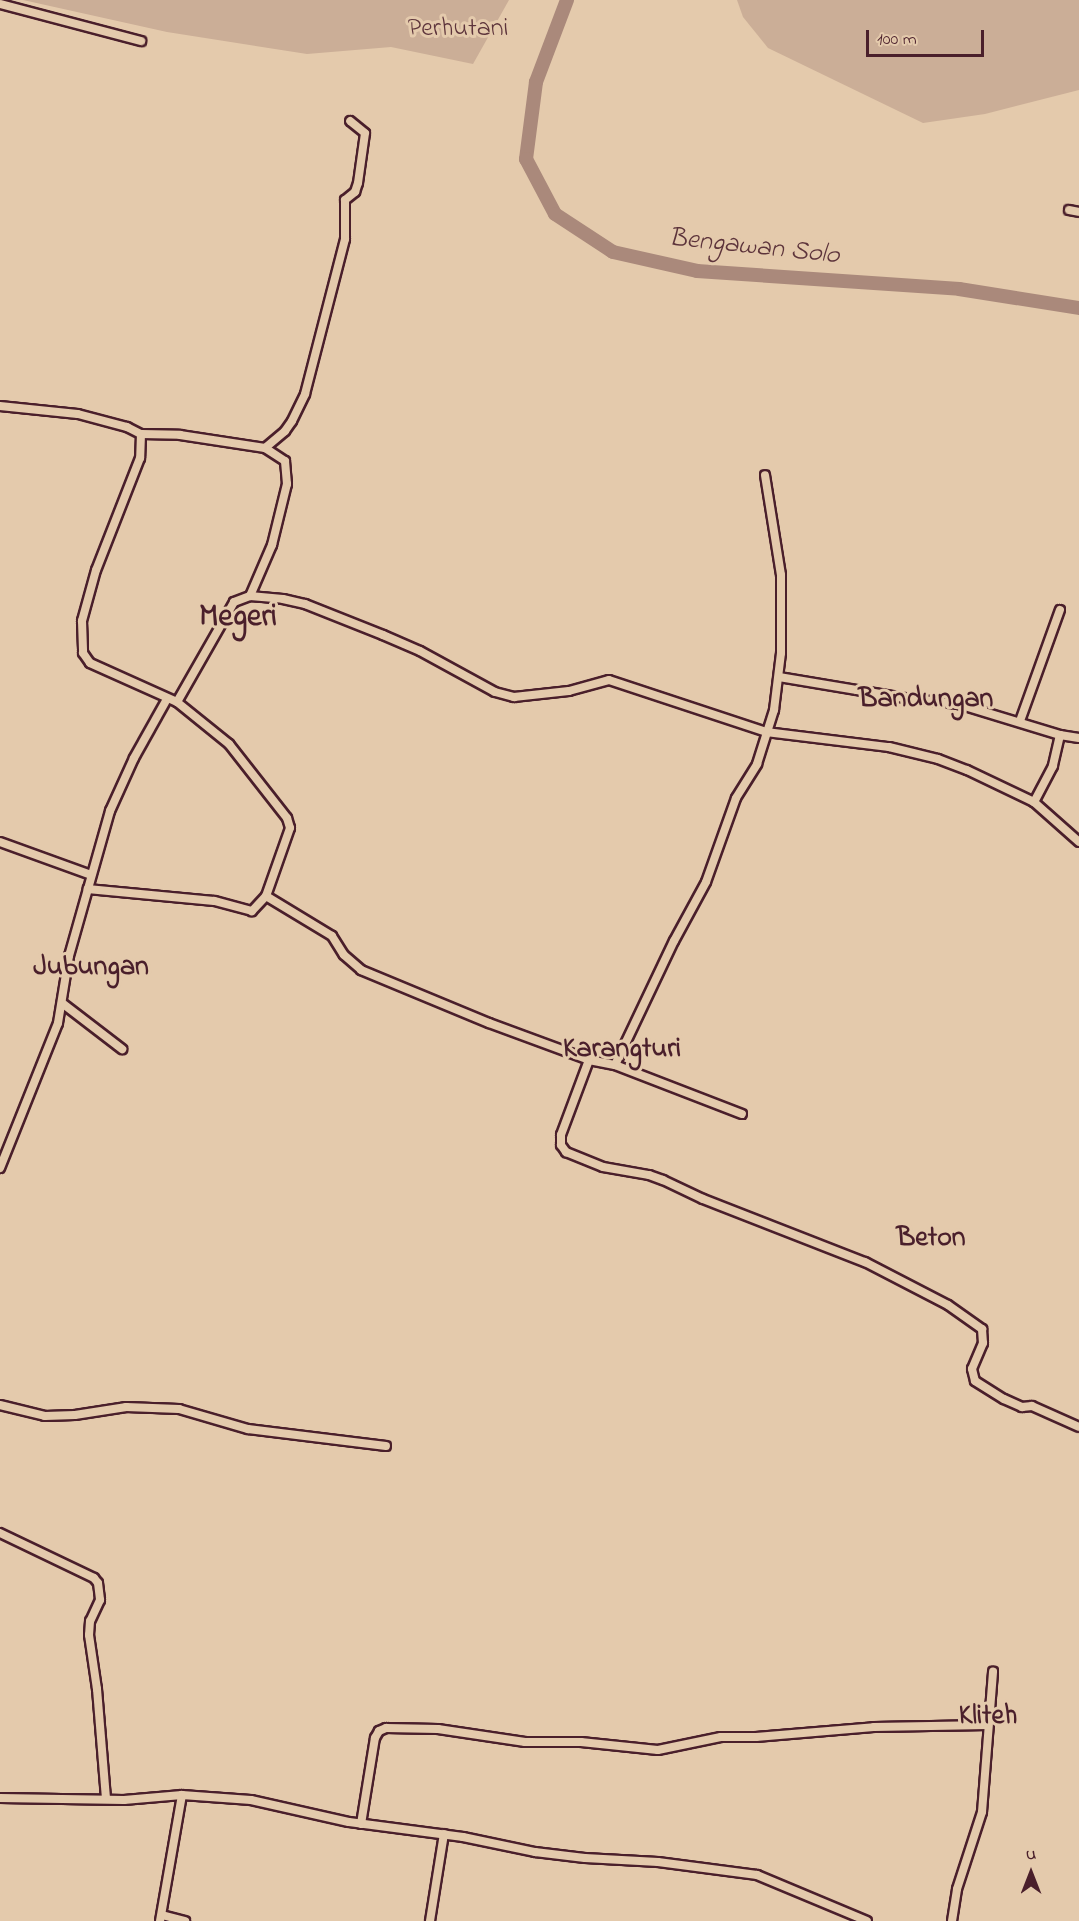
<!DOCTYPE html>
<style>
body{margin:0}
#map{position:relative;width:1079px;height:1921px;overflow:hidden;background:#e4caac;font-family:"Indie Flower",sans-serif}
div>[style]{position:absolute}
.green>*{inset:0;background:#cbae97}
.river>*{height:14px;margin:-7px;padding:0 7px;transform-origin:7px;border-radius:7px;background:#aa897b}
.roads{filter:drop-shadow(2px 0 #4a1f2b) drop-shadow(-2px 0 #4a1f2b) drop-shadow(0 2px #4a1f2b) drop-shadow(0 -2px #4a1f2b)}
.minor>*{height:8px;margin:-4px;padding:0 4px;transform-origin:4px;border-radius:4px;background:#e4caac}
span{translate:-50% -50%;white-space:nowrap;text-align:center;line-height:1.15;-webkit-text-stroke:6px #e4caac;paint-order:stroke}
.park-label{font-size:26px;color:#5d343b}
.water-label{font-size:27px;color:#5d343b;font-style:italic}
.quarter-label{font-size:28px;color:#4a1f2b;font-weight:700}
.district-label{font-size:32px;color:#4a1f2b;font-weight:700}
.north{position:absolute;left:1001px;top:1843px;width:60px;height:60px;-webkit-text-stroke:4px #e4caac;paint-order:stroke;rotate:0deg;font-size:16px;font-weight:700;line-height:24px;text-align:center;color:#4a1f2b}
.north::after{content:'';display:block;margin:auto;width:21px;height:27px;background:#4a1f2b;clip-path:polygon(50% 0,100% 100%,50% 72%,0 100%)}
.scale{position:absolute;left:866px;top:30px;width:118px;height:27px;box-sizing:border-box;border:3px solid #4a1f2b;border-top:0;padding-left:8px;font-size:18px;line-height:21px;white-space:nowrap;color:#4a1f2b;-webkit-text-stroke:4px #e4caac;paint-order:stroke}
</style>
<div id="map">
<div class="green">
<div style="clip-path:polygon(23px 0,509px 0,473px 64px,391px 47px,307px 54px,167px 32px)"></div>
<div style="clip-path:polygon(737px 0,1079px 0,1079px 90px,985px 114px,923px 123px,768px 48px,743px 17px)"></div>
</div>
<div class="river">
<div style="left:567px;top:0;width:88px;rotate:110.7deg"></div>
<div style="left:536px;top:82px;width:78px;rotate:97.4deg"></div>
<div style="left:526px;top:159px;width:62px;rotate:62.2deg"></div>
<div style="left:555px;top:214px;width:69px;rotate:33.2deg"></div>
<div style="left:613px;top:252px;width:86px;rotate:12.7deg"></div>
<div style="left:697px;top:271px;width:263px;rotate:3.9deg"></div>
<div style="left:959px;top:289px;width:121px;rotate:9deg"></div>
</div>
<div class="roads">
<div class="minor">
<div style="left:0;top:4px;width:146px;rotate:14.7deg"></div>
<div style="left:1069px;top:210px;width:10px;rotate:11deg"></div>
<div style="left:0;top:406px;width:78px;rotate:5.9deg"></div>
<div style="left:78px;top:414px;width:51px;rotate:14.9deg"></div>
<div style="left:127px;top:427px;width:16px;rotate:27deg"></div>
<div style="left:141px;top:434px;width:24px;rotate:92deg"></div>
<div style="left:140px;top:458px;width:120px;rotate:111.4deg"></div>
<div style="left:96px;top:570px;width:53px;rotate:105.4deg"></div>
<div style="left:82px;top:621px;width:32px;rotate:88deg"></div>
<div style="left:83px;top:653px;width:12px;rotate:55deg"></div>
<div style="left:90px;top:663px;width:95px;rotate:24.1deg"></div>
<div style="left:177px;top:702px;width:67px;rotate:38.9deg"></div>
<div style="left:229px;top:744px;width:94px;rotate:51.9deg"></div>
<div style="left:287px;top:818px;width:10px;rotate:73deg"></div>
<div style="left:290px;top:828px;width:72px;rotate:109.4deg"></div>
<div style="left:266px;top:896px;width:21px;rotate:133deg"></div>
<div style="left:252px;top:911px;width:39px;rotate:-165deg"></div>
<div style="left:214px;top:901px;width:127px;rotate:-174.6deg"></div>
<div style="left:141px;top:434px;width:39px;rotate:1deg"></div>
<div style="left:180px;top:435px;width:86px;rotate:8.7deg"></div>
<div style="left:265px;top:448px;width:26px;rotate:-40deg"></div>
<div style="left:285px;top:431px;width:12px;rotate:-55deg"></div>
<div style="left:292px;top:421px;width:30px;rotate:-64deg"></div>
<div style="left:305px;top:394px;width:160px;rotate:-75.5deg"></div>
<div style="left:345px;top:239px;width:39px;rotate:-90deg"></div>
<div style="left:345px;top:200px;width:13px;rotate:-39deg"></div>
<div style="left:355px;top:192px;width:9px;rotate:-72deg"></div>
<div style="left:358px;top:183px;width:50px;rotate:-82deg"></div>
<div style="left:365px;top:133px;width:19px;rotate:-141deg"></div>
<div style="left:250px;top:596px;width:56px;rotate:-66.7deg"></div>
<div style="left:272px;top:545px;width:63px;rotate:-76.2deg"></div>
<div style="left:287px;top:484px;width:23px;rotate:-95deg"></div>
<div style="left:285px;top:461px;width:24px;rotate:-147deg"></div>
<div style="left:779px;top:677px;width:127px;rotate:9.5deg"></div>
<div style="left:904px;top:698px;width:54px;rotate:6.3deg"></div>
<div style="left:958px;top:704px;width:107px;rotate:16.9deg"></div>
<div style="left:1060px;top:735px;width:32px;rotate:103deg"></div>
<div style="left:1053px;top:766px;width:41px;rotate:117.8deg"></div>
<div style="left:177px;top:702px;width:115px;rotate:-60.3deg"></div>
<div style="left:234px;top:602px;width:17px;rotate:-21deg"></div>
<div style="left:250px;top:596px;width:33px;rotate:5deg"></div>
<div style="left:283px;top:599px;width:23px;rotate:13deg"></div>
<div style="left:305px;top:604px;width:84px;rotate:21.7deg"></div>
<div style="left:383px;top:635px;width:40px;rotate:23.4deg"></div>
<div style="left:420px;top:651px;width:85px;rotate:28.7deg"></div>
<div style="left:495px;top:692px;width:20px;rotate:15deg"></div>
<div style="left:514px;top:697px;width:55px;rotate:-6.2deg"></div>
<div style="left:569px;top:691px;width:41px;rotate:-15.4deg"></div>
<div style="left:609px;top:680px;width:165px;rotate:18.3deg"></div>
<div style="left:766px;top:732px;width:124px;rotate:7deg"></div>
<div style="left:889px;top:747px;width:50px;rotate:13.8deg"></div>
<div style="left:938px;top:759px;width:31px;rotate:21deg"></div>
<div style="left:967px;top:770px;width:74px;rotate:25.5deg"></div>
<div style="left:1034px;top:802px;width:60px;rotate:41.6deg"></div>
<div style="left:1020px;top:721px;width:118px;rotate:-70.2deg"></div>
<div style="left:1060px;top:735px;width:19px;rotate:9deg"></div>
<div style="left:0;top:842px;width:97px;rotate:19.9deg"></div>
<div style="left:266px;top:896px;width:77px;rotate:31.2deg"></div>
<div style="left:332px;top:936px;width:22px;rotate:58deg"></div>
<div style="left:344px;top:955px;width:23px;rotate:41deg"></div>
<div style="left:361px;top:970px;width:139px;rotate:22.5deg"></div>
<div style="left:489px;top:1023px;width:107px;rotate:20.3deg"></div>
<div style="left:589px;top:1060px;width:26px;rotate:11deg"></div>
<div style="left:615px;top:1065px;width:137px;rotate:-64.6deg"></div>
<div style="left:674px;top:941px;width:67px;rotate:-61.5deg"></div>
<div style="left:706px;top:882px;width:89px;rotate:-70.3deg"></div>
<div style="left:736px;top:798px;width:40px;rotate:-58deg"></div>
<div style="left:757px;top:764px;width:57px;rotate:-72.5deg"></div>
<div style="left:774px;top:710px;width:57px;rotate:-83deg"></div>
<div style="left:781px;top:653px;width:78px;rotate:-90deg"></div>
<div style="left:781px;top:575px;width:101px;rotate:-99.1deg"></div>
<div style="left:62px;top:1003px;width:76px;rotate:37.5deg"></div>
<div style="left:589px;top:1060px;width:80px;rotate:110.5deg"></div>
<div style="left:561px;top:1135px;width:10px;rotate:90deg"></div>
<div style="left:561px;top:1145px;width:9px;rotate:54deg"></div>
<div style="left:566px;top:1152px;width:40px;rotate:22deg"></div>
<div style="left:603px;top:1167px;width:47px;rotate:9.9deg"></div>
<div style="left:649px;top:1175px;width:15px;rotate:20deg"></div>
<div style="left:663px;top:1180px;width:44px;rotate:25.4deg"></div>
<div style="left:703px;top:1199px;width:174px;rotate:21.3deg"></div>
<div style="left:865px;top:1262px;width:93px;rotate:27.4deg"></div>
<div style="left:948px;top:1305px;width:42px;rotate:35.2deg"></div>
<div style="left:982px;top:1329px;width:14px;rotate:86deg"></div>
<div style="left:983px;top:1343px;width:28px;rotate:113deg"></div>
<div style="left:972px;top:1369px;width:12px;rotate:76deg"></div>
<div style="left:975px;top:1381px;width:34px;rotate:32deg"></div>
<div style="left:1004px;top:1399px;width:20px;rotate:24deg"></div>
<div style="left:1022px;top:1407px;width:10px;rotate:-6deg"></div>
<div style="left:1032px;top:1406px;width:51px;rotate:24.1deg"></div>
<div style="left:615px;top:1065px;width:136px;rotate:21.1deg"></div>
<div style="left:0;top:1168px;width:156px;rotate:-68.2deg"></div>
<div style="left:58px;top:1023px;width:68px;rotate:-80.7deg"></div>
<div style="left:69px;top:956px;width:151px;rotate:-74.2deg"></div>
<div style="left:110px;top:811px;width:58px;rotate:-65.6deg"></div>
<div style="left:134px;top:758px;width:68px;rotate:-60.8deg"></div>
<div style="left:0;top:1405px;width:46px;rotate:13.7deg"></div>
<div style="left:45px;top:1416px;width:30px;rotate:-2deg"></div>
<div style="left:75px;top:1415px;width:52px;rotate:-8.9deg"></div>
<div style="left:126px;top:1407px;width:53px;rotate:2.2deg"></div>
<div style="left:179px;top:1409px;width:72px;rotate:16.2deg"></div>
<div style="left:248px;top:1429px;width:139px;rotate:7deg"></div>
<div style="left:0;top:1533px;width:104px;rotate:25.6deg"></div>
<div style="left:94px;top:1578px;width:6px;rotate:51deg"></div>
<div style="left:98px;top:1583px;width:17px;rotate:83deg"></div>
<div style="left:100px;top:1600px;width:23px;rotate:115deg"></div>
<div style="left:90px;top:1621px;width:14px;rotate:94deg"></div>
<div style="left:89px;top:1635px;width:55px;rotate:81.6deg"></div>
<div style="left:97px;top:1689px;width:109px;rotate:85.3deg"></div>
<div style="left:0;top:1798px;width:124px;rotate:0.9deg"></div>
<div style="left:124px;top:1800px;width:58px;rotate:-4.9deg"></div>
<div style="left:182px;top:1795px;width:69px;rotate:4.1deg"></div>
<div style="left:251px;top:1800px;width:100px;rotate:12.7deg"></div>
<div style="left:349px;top:1822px;width:115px;rotate:7.5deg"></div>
<div style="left:463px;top:1837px;width:74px;rotate:11.8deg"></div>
<div style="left:535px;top:1852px;width:50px;rotate:6.8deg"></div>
<div style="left:585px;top:1858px;width:73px;rotate:3.1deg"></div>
<div style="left:658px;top:1862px;width:100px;rotate:7.5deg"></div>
<div style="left:757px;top:1875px;width:119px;rotate:22.7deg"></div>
<div style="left:361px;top:1824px;width:87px;rotate:-80.8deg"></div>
<div style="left:375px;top:1738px;width:8px;rotate:-60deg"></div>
<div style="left:379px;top:1731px;width:8px;rotate:-23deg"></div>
<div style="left:386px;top:1728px;width:52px;rotate:1.1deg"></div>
<div style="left:438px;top:1729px;width:88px;rotate:8.5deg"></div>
<div style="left:525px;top:1742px;width:56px"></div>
<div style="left:581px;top:1742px;width:77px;rotate:5.9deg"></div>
<div style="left:658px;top:1750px;width:64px;rotate:-11.7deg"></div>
<div style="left:721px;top:1737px;width:35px"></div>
<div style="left:756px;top:1737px;width:118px;rotate:-4.8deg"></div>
<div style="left:874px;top:1727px;width:114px;rotate:-1deg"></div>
<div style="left:162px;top:1915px;width:24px;rotate:15deg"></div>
<div style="left:160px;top:1921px;width:128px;rotate:-80.1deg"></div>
<div style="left:430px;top:1921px;width:88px;rotate:-80.9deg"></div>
<div style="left:952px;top:1921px;width:32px;rotate:-81deg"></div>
<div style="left:957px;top:1889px;width:81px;rotate:-72deg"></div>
<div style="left:982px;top:1812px;width:141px;rotate:-85.5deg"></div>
</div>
</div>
<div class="park-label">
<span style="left:458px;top:30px">Perhutani</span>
</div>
<div class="water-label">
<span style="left:754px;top:247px;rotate:6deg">Bengawan Solo</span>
</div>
<div class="quarter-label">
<span style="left:926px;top:700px">Bandungan</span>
<span style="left:91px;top:968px">Jubungan</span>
<span style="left:622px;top:1050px">Karangturi</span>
<span style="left:931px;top:1239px">Beton</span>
<span style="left:988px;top:1717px">Kliteh</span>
</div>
<div class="district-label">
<span style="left:238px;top:618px">Megeri</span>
</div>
<div class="north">U</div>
<div class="scale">100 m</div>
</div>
